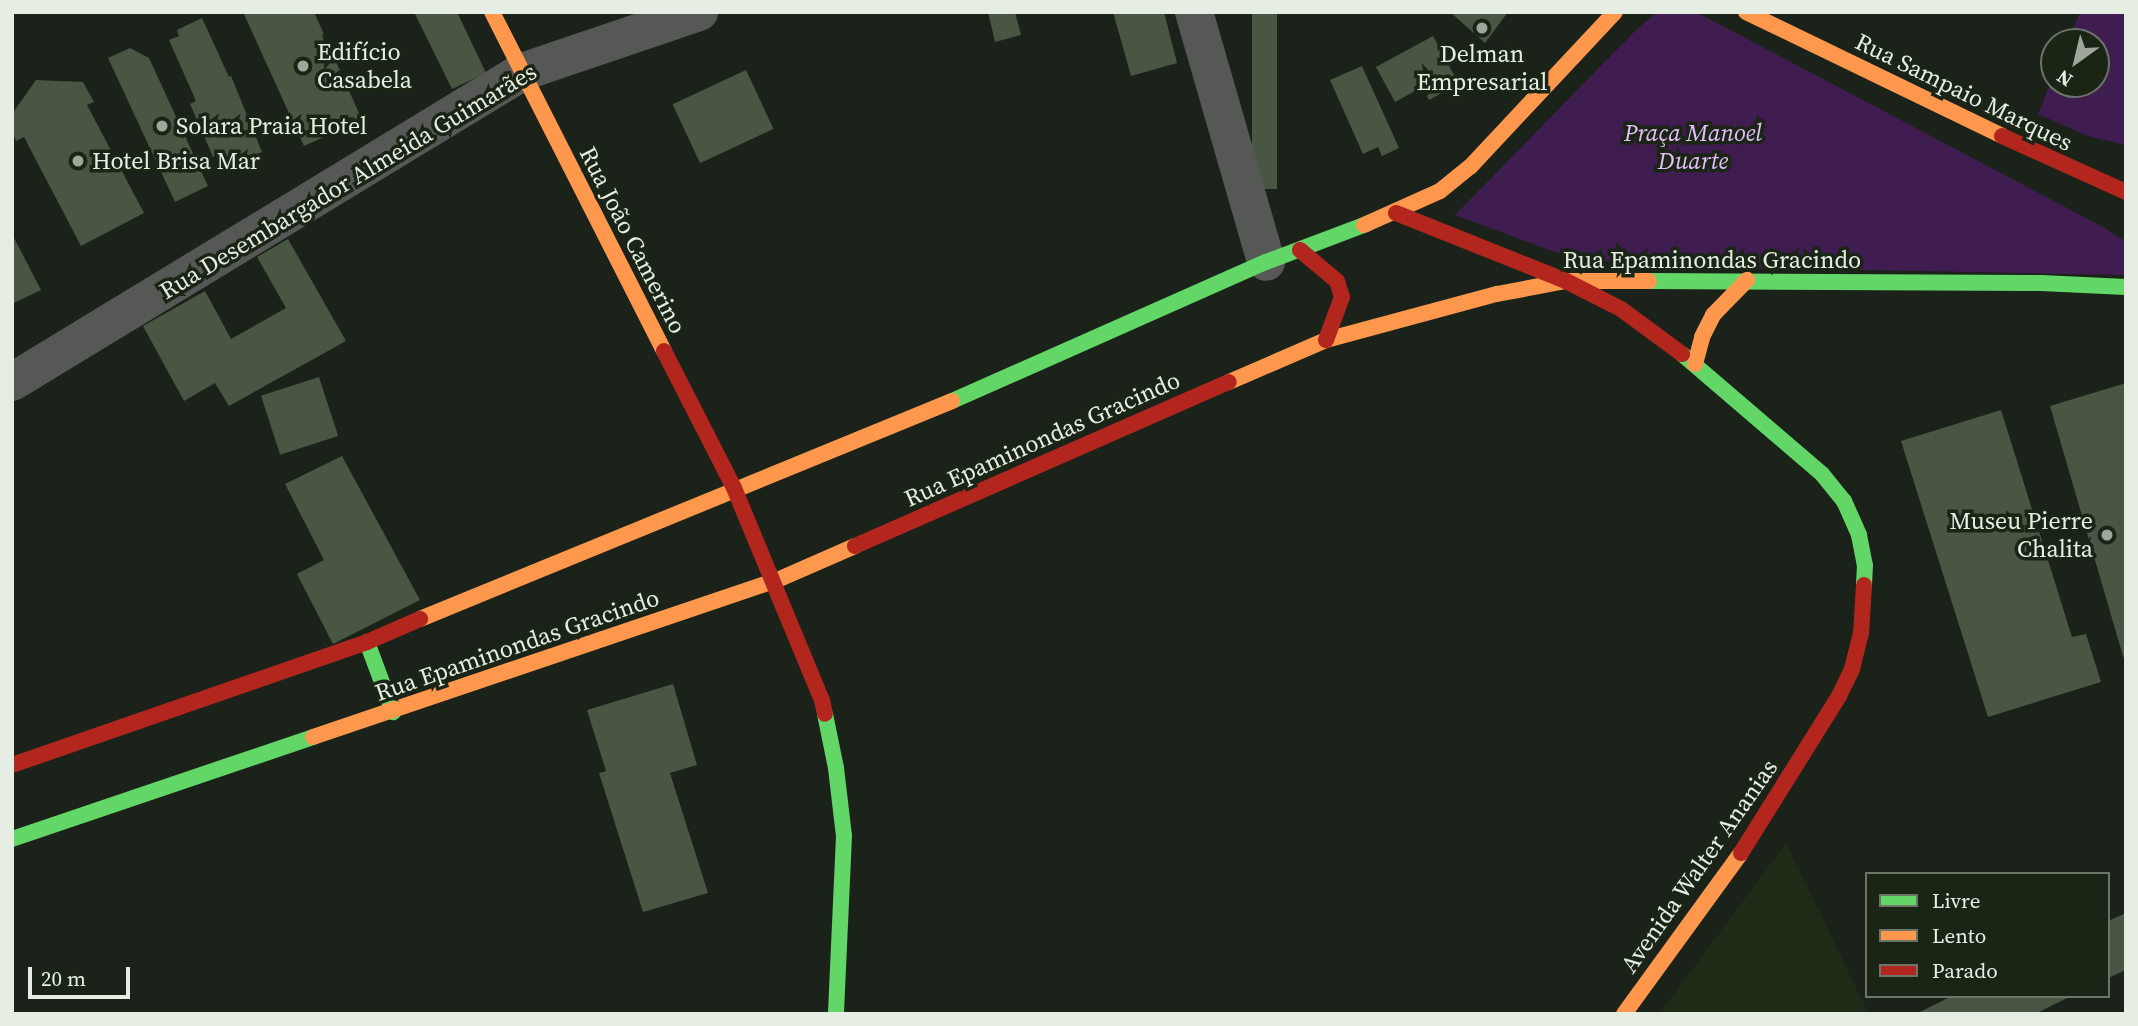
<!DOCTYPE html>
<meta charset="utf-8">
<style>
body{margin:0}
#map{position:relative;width:2138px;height:1026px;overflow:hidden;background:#1b221a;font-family:"Source Serif 4",serif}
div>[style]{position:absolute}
.built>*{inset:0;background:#1d2b17}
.green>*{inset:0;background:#401d51}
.building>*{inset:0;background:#485643;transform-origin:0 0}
.street>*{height:38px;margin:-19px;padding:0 19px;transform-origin:19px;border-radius:19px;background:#565856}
.fast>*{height:16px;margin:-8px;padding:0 8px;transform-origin:8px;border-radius:8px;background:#63d668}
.slow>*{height:16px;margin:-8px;padding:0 8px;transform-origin:8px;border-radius:8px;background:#ff974d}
.jam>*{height:16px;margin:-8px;padding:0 8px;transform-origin:8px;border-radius:8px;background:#b3261e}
.dots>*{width:19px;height:19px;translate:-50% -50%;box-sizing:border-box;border:4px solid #1a2516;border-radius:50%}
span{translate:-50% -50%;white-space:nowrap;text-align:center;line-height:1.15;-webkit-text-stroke:7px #1a2516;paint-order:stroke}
.poi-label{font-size:24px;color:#e6eee4}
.left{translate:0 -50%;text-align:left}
.right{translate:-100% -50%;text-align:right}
.street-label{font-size:24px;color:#e6eee4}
.park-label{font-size:24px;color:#e4befa;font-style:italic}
.frame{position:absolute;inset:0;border:14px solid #e6eee4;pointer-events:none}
.legend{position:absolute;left:1865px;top:872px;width:245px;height:126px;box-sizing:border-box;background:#1a2516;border:2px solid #6c7568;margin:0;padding:9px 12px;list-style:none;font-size:21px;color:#e6eee4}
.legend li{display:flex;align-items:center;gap:14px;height:35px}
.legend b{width:35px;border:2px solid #6c7568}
.north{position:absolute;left:2040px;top:28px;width:70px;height:70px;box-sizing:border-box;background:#1a2516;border:2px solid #6c7568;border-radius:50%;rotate:214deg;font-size:19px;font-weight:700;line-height:28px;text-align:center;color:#e6eee4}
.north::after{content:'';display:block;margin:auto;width:24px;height:32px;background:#9fa79d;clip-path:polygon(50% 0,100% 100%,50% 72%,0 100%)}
.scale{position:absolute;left:28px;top:967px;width:102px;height:32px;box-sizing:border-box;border:4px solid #e6eee4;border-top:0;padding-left:9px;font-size:21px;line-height:24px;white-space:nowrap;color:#e6eee4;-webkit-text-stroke:5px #1a2516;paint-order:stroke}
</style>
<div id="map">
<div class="built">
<div style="clip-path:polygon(1786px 843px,1869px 1014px,1659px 1014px)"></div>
</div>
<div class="green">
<div style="clip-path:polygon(1657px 12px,1696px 12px,2103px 227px,2126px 242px,2126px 275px,1662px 266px,1571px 258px,1455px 215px,1636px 30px)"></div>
<div style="clip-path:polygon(2080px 12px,2126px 12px,2126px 145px,2088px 136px,2038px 114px,2054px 75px,2054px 84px,2096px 84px,2096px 42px,2068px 42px)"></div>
</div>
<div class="building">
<div style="clip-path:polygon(243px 12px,314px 12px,362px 120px,304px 146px)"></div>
<div style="clip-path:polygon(414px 12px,457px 12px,486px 73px,452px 89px)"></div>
<div style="clip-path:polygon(988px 12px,1015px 12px,1021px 35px,995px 42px)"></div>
<div style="clip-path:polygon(1113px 12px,1164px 12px,1177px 63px,1131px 76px)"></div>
<div style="left:1252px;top:12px;width:25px;height:177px"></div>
<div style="clip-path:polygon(1450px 12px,1508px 12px,1485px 43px)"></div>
<div style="clip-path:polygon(202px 18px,229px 77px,231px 76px,262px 152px,226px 168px,219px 154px,213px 157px,190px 104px,196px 101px,169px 40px,179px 36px,177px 30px)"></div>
<div style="clip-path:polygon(1433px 36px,1459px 84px,1429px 100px,1422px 87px,1395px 102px,1376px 67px)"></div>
<div style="clip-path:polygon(130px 48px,149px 58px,208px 186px,175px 202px,108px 58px)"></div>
<div style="clip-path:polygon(1362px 66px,1399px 148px,1382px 156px,1378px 147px,1363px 154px,1330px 80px)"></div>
<div style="left:746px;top:70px;width:65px;height:81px;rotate:65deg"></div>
<div style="clip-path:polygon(36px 80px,83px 82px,94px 102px,87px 105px,144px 213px,81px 246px,24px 137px,16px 141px,12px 132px,12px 114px)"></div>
<div style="clip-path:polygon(12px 234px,41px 290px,12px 304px)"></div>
<div style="clip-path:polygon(288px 239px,346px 341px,229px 406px,215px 383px,184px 401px,143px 326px,205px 291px,231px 339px,286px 308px,257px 257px)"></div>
<div style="left:319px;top:377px;width:62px;height:61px;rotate:72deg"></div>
<div style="clip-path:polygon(2126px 383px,2126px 663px,2125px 663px,2050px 406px)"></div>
<div style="clip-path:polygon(2001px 410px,2072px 637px,2086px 634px,2101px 682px,1988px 717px,1901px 441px)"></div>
<div style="clip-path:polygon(342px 456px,420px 600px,333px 644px,297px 574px,324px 560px,285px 484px)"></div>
<div style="clip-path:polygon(673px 684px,697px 765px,670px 773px,708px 893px,643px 912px,599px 773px,606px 771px,587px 710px)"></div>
<div style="clip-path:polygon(2126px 913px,2126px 970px,2108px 978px,2108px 921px)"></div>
<div style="clip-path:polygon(1952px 996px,2071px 996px,2035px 1014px,1916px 1014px)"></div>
</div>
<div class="street">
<div style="left:1194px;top:12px;width:260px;rotate:73.9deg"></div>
<div style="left:12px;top:382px;width:597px;rotate:-31.29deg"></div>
<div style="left:522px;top:72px;width:187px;rotate:-18.7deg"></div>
</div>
<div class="fast">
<div style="left:1649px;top:281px;width:392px;rotate:0.3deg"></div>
<div style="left:2041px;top:283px;width:85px;rotate:2.7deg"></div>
<div style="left:1682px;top:354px;width:184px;rotate:40.6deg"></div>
<div style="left:1822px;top:474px;width:35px;rotate:51deg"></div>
<div style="left:1844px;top:501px;width:37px;rotate:66deg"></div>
<div style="left:1859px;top:535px;width:31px;rotate:79deg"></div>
<div style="left:1865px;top:565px;width:20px;rotate:93deg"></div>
<div style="left:952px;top:401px;width:343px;rotate:-23.9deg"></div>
<div style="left:1266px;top:262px;width:105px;rotate:-20.7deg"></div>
<div style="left:367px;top:642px;width:75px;rotate:69.6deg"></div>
<div style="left:825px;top:714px;width:55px;rotate:78.5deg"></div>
<div style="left:836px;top:768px;width:68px;rotate:83.3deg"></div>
<div style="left:844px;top:836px;width:178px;rotate:92.6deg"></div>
<div style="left:12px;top:839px;width:318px;rotate:-18.7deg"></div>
</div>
<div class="slow">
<div style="left:492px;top:12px;width:380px;rotate:63.1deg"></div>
<div style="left:1746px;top:12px;width:284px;rotate:25.8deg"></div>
<div style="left:1364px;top:225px;width:83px;rotate:-24.1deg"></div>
<div style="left:1440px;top:191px;width:38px;rotate:-39deg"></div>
<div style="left:1470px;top:167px;width:212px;rotate:-46.9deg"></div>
<div style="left:1695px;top:364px;width:28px;rotate:-75deg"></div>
<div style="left:1702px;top:337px;width:25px;rotate:-63deg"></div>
<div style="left:1713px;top:315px;width:49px;rotate:-45.8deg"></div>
<div style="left:1229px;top:382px;width:106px;rotate:-23.4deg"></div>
<div style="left:1326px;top:340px;width:177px;rotate:-15.1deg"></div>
<div style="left:1497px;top:294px;width:70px;rotate:-10.7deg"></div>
<div style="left:1566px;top:281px;width:83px"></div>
<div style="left:420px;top:619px;width:575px;rotate:-22.28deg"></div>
<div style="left:313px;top:737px;width:488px;rotate:-18.7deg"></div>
<div style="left:775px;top:581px;width:87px;rotate:-23.6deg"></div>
<div style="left:1624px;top:1014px;width:199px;rotate:-54deg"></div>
</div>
<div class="jam">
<div style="left:2002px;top:136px;width:136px;rotate:24.3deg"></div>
<div style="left:1396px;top:213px;width:183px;rotate:21.8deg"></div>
<div style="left:1566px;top:281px;width:62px;rotate:27deg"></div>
<div style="left:1621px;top:309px;width:76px;rotate:36.4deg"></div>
<div style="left:1300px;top:250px;width:48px;rotate:40deg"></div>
<div style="left:1337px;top:281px;width:17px;rotate:73deg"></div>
<div style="left:1342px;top:297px;width:46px;rotate:110.4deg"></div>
<div style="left:664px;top:351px;width:154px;rotate:62.9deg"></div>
<div style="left:734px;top:488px;width:230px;rotate:67.5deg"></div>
<div style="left:822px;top:700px;width:14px;rotate:78deg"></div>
<div style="left:855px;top:546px;width:408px;rotate:-23.7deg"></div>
<div style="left:12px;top:765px;width:376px;rotate:-19.1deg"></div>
<div style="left:367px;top:642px;width:58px;rotate:-23.5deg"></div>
<div style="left:1741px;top:853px;width:185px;rotate:-58deg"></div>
<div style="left:1839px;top:696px;width:30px;rotate:-64deg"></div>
<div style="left:1852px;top:669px;width:37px;rotate:-76deg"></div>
<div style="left:1861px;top:633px;width:48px;rotate:-86.4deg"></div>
</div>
<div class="dots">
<div style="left:1482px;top:28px;background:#9fa79d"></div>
<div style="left:303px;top:66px;background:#9fa79d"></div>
<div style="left:162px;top:126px;background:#9fa79d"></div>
<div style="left:78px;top:161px;background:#9fa79d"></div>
<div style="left:2107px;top:535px;background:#9fa79d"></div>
</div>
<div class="poi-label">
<span class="left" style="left:317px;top:66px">Edifício<br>Casabela</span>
<span style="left:1482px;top:68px">Delman<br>Empresarial</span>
<span class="left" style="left:176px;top:126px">Solara Praia Hotel</span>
<span class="left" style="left:92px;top:161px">Hotel Brisa Mar</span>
<span class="right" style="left:2093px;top:535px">Museu Pierre<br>Chalita</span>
</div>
<div class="street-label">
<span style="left:1964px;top:92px;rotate:26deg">Rua Sampaio Marques</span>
<span style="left:348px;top:181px;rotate:-31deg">Rua Desembargador Almeida Guimarães</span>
<span style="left:633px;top:240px;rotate:63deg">Rua João Camerino</span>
<span style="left:1712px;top:260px">Rua Epaminondas Gracindo</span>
<span style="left:1042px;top:439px;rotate:-24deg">Rua Epaminondas Gracindo</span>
<span style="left:517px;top:645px;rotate:-19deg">Rua Epaminondas Gracindo</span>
<span style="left:1699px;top:866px;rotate:-55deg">Avenida Walter Ananias</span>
</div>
<div class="park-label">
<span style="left:1693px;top:147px">Praça Manoel<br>Duarte</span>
</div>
<div class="frame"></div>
<ul class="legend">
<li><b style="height:9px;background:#63d668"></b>Livre</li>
<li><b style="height:9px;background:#ff974d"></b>Lento</li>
<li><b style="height:9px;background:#b3261e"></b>Parado</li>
</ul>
<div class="north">N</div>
<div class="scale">20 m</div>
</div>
